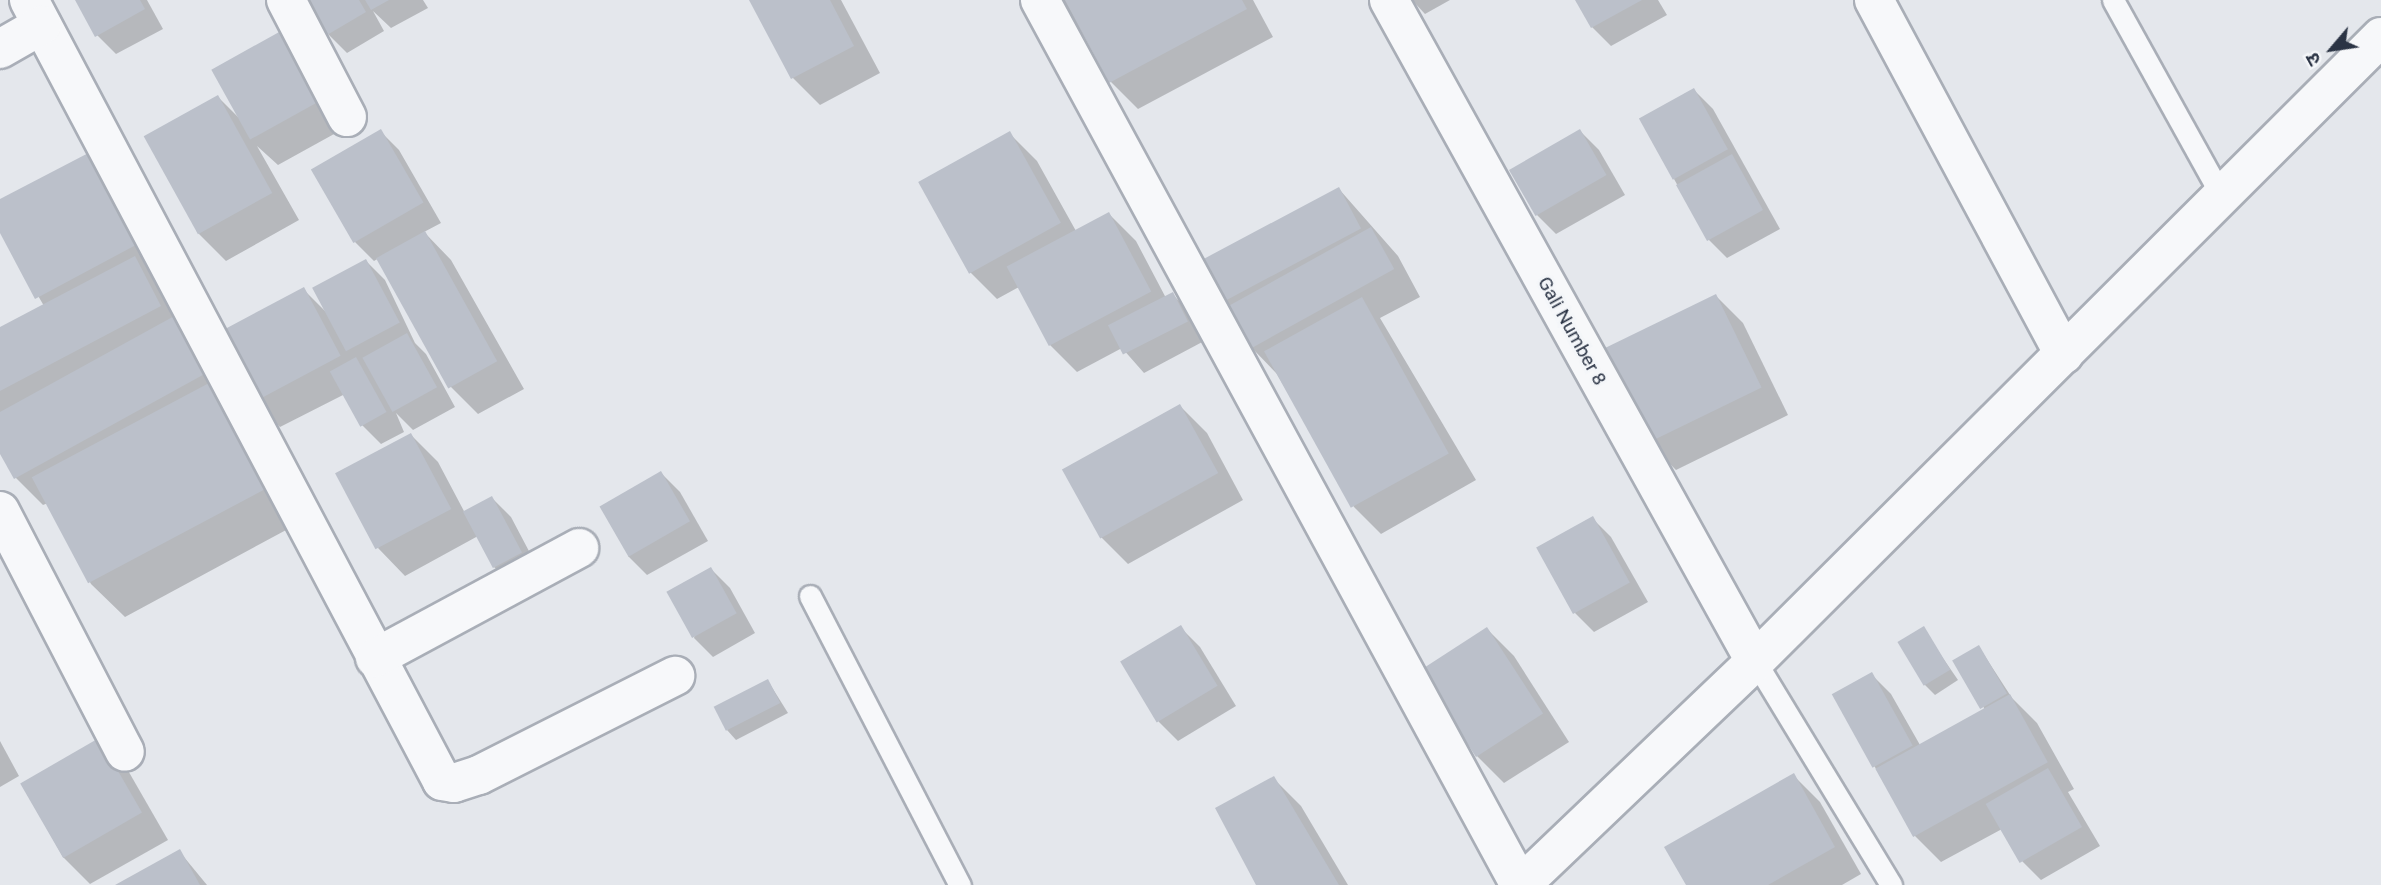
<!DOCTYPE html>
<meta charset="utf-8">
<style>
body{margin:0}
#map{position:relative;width:2381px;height:885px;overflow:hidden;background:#e4e7ec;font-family:Roboto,"Noto Sans Devanagari",sans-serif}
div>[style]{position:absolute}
.shadow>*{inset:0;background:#0003}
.building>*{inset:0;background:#bbc0ca;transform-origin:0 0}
.roads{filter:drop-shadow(2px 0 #a9aeb7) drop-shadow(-2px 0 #a9aeb7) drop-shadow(0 2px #a9aeb7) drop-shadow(0 -2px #a9aeb7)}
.service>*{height:21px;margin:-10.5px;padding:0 10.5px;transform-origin:10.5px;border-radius:10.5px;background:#f7f8fa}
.minor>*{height:38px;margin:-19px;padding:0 19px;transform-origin:19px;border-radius:19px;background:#f7f8fa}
span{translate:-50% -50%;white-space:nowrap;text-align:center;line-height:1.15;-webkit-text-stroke:6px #f4f6f9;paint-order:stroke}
.street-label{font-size:19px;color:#2b3445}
.north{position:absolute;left:2297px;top:14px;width:70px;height:70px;-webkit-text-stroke:5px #f4f6f9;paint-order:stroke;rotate:241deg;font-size:19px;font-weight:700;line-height:28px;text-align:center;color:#2b3445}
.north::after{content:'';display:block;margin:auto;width:24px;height:32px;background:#2b3445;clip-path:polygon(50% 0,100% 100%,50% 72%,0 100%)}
</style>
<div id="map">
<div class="shadow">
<div style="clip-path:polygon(77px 0,147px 0,163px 29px,116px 54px,97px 35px)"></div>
<div style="clip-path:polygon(309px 0,423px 0,428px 8px,391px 28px,373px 11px,384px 31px,347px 53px,328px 34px)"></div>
<div style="clip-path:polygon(751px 0,841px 0,880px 73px,820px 105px,793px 78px)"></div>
<div style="clip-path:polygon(1063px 0,1253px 0,1273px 37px,1138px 109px,1111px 82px)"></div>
<div style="clip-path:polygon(1412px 0,1450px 0,1425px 14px)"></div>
<div style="clip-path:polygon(1577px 0,1658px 0,1667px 15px,1611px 46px,1592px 27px)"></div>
<div style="clip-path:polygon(290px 28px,354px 123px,278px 165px,257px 146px,299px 220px,226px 261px,199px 234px,218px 97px,238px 117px)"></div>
<div style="clip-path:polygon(1694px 90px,1713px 109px,1780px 229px,1727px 258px,1708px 239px,1674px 179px)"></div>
<div style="clip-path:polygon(380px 131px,399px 150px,441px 223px,424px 232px,451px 260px,524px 389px,478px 414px,451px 387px,379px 258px,374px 261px,355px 242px)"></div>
<div style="clip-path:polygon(1580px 131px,1599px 150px,1625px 195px,1556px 234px,1537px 215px,1511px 171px)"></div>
<div style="clip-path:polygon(1010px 134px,1037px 161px,1076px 231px,1109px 214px,1136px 241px,1166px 298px,1172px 294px,1191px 313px,1206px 340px,1144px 373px,1122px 348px,1077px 372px,1050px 345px,1019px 287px,997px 299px,970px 272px)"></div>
<div style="clip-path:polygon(97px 150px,173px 267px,154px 277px,301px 522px,125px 617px,91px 584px,48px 503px,43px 505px,16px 478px,0 450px,0 329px,44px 306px,0 230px,0 201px)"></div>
<div style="clip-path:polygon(1339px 189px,1398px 256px,1420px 297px,1380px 318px,1476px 480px,1381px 534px,1354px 507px,1277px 374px,1250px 346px,1224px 301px)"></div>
<div style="clip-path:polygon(366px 261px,385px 280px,415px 343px,426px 354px,455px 407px,413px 430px,396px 413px,404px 432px,381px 444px,362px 425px,345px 394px,280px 427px,252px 400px,303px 289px,325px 311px)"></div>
<div style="clip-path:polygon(1716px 296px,1743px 323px,1788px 415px,1676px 470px,1649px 443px)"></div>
<div style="clip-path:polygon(1180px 406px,1207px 433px,1243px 500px,1128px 564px,1101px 537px)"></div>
<div style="clip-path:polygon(411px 435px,438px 462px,465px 513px,492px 498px,511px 517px,540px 572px,513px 586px,494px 567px,478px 536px,405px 576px,378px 548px)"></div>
<div style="clip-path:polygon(661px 473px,680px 492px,708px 541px,647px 575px,628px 556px)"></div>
<div style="clip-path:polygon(1592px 518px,1611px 537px,1648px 602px,1594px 632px,1575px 613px)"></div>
<div style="clip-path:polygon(711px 569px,730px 588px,755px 633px,713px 657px,694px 638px)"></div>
<div style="clip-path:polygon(1181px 628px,1200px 647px,1236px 706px,1178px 741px,1159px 722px,1123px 662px)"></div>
<div style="clip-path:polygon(1487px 629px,1514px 656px,1569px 742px,1504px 783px,1477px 756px,1422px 671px)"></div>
<div style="clip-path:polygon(1923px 629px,1958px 680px,1935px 695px,1925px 685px)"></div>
<div style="clip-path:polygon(1979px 647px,2012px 698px,2037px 723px,2074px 789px,2068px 792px,2100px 846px,2041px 880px,2022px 861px,2002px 829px,1941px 862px,1914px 835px,1834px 696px,1872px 675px,1891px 694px,1920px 745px,1984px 710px)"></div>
<div style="clip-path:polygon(768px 681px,788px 713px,736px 740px,727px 730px)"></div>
<div style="clip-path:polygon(0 741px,19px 776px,0 787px)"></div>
<div style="clip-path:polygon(126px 767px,168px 840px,90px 884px,63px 857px,22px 784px)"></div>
<div style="clip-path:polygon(1793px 775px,1820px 802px,1861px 874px,1842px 885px,1688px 885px)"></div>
<div style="clip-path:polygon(1274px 779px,1301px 806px,1348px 885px,1258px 885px)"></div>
<div style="clip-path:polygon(179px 851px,207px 885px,118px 885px)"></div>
</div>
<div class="building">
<div style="clip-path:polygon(75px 0,140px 0,145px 9px,95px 37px)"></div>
<div style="clip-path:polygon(307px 0,359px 0,366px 12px,327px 35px)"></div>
<div style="clip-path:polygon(365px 0,389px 0,371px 10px)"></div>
<div style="clip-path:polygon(749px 0,830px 0,854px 46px,791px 79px)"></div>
<div style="clip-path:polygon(1065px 0,1242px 0,1247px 9px,1109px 83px)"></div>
<div style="clip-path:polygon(1575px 0,1642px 0,1591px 28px)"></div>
<div style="left:290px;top:26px;width:80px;height:90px;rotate:61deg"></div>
<div style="left:1694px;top:88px;width:70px;height:63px;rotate:61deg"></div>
<div style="left:218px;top:95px;width:112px;height:85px;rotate:61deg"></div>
<div style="left:381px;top:129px;width:85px;height:81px;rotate:60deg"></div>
<div style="left:1580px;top:129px;width:53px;height:82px;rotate:60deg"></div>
<div style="left:1010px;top:131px;width:105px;height:105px;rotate:61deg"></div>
<div style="clip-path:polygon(98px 148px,147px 239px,35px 299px,0 233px,0 199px)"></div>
<div style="left:1732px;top:154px;width:64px;height:64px;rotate:61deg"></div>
<div style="left:1339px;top:187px;width:47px;height:157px;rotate:62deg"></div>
<div style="left:1109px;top:212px;width:90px;height:116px;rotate:62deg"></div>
<div style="left:1371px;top:227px;width:48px;height:165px;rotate:61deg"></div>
<div style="left:425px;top:231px;width:149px;height:56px;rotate:61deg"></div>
<div style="clip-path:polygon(135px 256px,161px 306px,0 391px,0 327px)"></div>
<div style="left:366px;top:259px;width:72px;height:61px;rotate:62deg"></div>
<div style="left:304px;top:287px;width:78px;height:100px;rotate:62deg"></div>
<div style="left:1173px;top:292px;width:33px;height:73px;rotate:63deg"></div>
<div style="left:1716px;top:294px;width:104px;height:128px;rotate:64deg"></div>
<div style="left:1362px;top:297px;width:179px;height:112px;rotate:61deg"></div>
<div style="clip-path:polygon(178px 314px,210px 371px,14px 479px,0 454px,0 412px)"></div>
<div style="left:407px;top:333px;width:62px;height:51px;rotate:61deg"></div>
<div style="left:356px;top:357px;width:63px;height:30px;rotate:61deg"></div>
<div style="left:211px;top:382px;width:120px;height:203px;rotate:62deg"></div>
<div style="left:1180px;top:404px;width:79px;height:135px;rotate:61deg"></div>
<div style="left:411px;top:433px;width:86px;height:86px;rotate:62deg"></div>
<div style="left:661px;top:471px;width:58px;height:71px;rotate:60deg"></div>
<div style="left:492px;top:496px;width:64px;height:33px;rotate:62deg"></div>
<div style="left:1593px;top:516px;width:76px;height:65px;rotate:61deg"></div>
<div style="left:711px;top:567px;width:53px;height:51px;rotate:61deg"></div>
<div style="left:1181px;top:625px;width:71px;height:71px;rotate:59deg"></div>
<div style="left:1924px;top:626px;width:51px;height:31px;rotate:59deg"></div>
<div style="left:1487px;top:627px;width:103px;height:80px;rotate:57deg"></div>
<div style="left:1979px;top:645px;width:56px;height:31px;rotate:60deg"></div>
<div style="left:1872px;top:672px;width:84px;height:46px;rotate:61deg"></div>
<div style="left:768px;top:679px;width:27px;height:61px;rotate:63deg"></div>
<div style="left:2010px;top:694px;width:78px;height:154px;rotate:61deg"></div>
<div style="left:99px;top:738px;width:86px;height:91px;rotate:60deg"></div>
<div style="left:2048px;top:768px;width:68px;height:72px;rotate:60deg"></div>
<div style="clip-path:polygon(1794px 773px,1835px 847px,1768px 885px,1686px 885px,1664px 847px)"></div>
<div style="clip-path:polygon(1274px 776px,1339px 885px,1256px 885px,1215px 808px)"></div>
<div style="clip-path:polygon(180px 849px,200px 885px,115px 885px)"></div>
</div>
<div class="roads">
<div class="service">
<div style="left:2113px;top:0;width:223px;rotate:61deg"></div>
<div style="left:810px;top:596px;width:326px;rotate:62.6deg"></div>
<div style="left:1755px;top:661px;width:262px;rotate:58.7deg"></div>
</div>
<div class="minor">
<div style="left:29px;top:0;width:883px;rotate:62.13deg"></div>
<div style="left:442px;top:781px;width:12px;rotate:9deg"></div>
<div style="left:454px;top:783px;width:26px;rotate:-18deg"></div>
<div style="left:479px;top:775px;width:220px;rotate:-26.8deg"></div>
<div style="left:286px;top:0;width:132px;rotate:62.5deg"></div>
<div style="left:1040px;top:0;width:1007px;rotate:61.53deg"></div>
<div style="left:1389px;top:0;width:756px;rotate:61.03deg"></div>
<div style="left:1874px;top:0;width:402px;rotate:61.8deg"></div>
<div style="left:0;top:49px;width:48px;rotate:-29.7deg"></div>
<div style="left:0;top:511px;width:271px;rotate:62.6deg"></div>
<div style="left:375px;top:658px;width:232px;rotate:-28.3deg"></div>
<div style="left:1521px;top:885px;width:324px;rotate:-43.7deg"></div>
<div style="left:1755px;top:661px;width:884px;rotate:-44.91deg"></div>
</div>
</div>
<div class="street-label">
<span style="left:1572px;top:331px;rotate:61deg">Gali Number 8</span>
</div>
<div class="north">उ</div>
</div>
